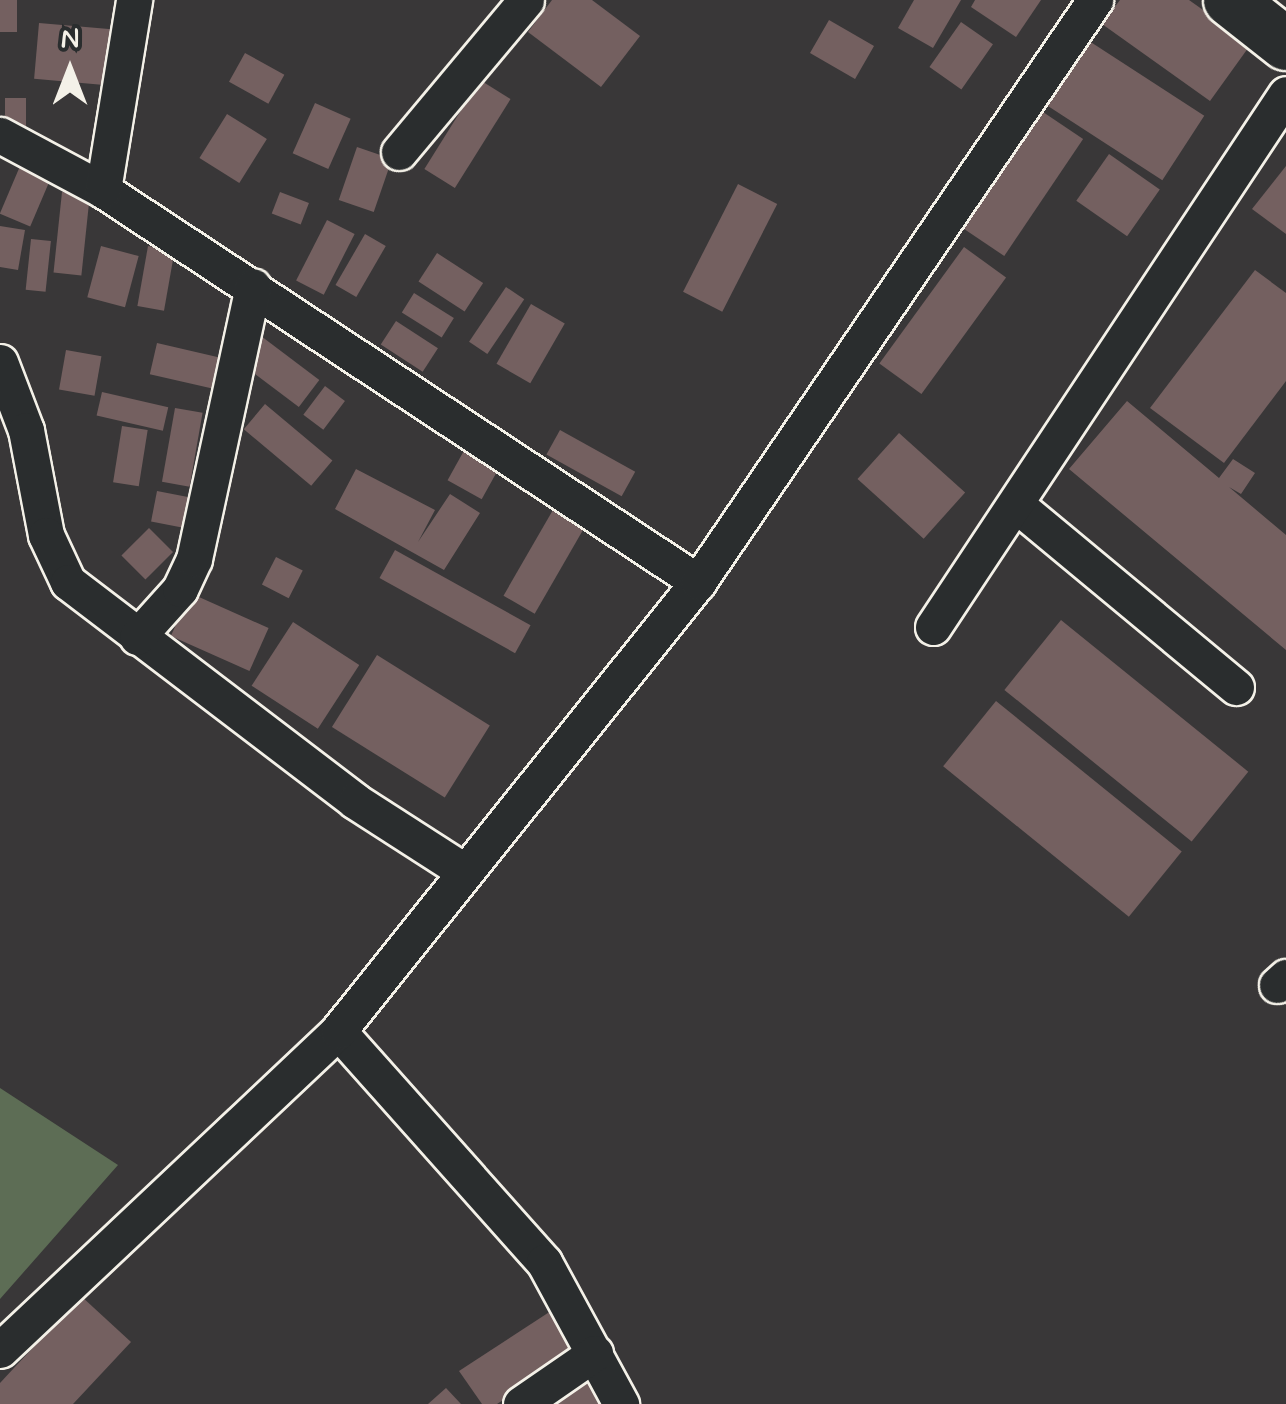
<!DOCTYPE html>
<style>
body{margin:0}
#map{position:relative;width:1286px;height:1404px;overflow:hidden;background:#393738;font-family:Mynerve,sans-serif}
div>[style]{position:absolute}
.green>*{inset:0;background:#5d6d55}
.building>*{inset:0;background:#746060;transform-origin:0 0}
.roads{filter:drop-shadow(2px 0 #f4f1e8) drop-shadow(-2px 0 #f4f1e8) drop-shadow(0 2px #f4f1e8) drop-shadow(0 -2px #f4f1e8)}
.minor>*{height:35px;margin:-17.5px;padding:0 17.5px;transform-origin:17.5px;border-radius:17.5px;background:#2a2d2e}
.highway>*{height:52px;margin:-26px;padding:0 26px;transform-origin:26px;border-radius:26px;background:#2a2d2e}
span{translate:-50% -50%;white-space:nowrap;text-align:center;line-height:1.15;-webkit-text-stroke:9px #2a2d2e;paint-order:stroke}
.north{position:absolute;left:20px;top:20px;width:100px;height:100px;-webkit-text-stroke:8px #2a2d2e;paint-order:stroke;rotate:0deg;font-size:28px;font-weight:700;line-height:40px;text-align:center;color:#f4f1e8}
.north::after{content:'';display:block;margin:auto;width:35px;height:45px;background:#f4f1e8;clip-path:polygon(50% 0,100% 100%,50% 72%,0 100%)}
</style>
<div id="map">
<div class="green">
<div style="clip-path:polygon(0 1088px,118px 1165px,0 1299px)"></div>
</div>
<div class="building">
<div style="left:0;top:0;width:17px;height:32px"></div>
<div style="clip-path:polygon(552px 0,592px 0,640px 36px,601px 87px,528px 32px)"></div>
<div style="clip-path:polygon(914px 0,961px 0,933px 48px,898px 28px)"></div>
<div style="clip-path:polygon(975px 0,1041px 0,1016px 37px,971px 7px)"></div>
<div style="clip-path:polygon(1120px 0,1189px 0,1251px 44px,1210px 101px,1102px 24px)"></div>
<div style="left:829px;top:20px;width:52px;height:38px;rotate:30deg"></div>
<div style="left:961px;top:22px;width:39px;height:55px;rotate:35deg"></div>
<div style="left:39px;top:23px;width:73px;height:56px;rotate:5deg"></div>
<div style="left:1086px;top:39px;width:141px;height:77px;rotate:33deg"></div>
<div style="left:245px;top:53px;width:45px;height:33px;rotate:29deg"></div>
<div style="left:480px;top:80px;width:36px;height:105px;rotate:32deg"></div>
<div style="left:5px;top:98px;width:21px;height:30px"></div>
<div style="left:315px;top:103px;width:39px;height:55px;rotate:24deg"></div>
<div style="left:1040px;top:110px;width:52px;height:141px;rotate:34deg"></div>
<div style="left:227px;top:114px;width:47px;height:52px;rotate:32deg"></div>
<div style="left:357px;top:147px;width:37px;height:56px;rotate:19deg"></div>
<div style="left:26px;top:152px;width:33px;height:67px;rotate:23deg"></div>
<div style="left:1109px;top:154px;width:62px;height:57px;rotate:35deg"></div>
<div style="clip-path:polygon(1286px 166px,1286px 234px,1252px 209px)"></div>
<div style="left:738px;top:184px;width:44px;height:121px;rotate:27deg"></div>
<div style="left:62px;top:192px;width:28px;height:81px;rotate:6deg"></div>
<div style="left:280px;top:192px;width:31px;height:23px;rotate:21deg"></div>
<div style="left:327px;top:220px;width:31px;height:68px;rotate:27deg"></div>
<div style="clip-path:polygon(0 226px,25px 230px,18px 270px,0 267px)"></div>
<div style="left:365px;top:234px;width:24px;height:59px;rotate:30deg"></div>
<div style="left:31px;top:239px;width:20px;height:51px;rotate:6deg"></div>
<div style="left:101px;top:246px;width:39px;height:53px;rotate:15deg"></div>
<div style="left:148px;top:246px;width:27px;height:61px;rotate:10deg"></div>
<div style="left:964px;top:247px;width:52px;height:144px;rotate:36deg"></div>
<div style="left:437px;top:253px;width:55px;height:34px;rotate:33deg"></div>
<div style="clip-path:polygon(1255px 270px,1286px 293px,1286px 381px,1224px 463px,1150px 408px)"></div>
<div style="left:506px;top:287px;width:22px;height:66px;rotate:34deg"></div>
<div style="left:414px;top:293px;width:47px;height:23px;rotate:32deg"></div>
<div style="left:531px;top:304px;width:39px;height:69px;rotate:30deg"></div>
<div style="left:396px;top:321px;width:50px;height:28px;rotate:33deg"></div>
<div style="left:261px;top:336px;width:73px;height:34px;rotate:37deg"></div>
<div style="left:157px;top:343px;width:63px;height:32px;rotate:13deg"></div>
<div style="left:66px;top:350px;width:36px;height:40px;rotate:10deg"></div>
<div style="left:325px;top:386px;width:25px;height:36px;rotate:37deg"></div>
<div style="left:102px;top:392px;width:68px;height:24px;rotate:13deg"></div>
<div style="clip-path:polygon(1127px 401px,1219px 478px,1233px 459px,1255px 473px,1241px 494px,1229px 487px,1286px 535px,1286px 650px,1069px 469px)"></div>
<div style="left:265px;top:404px;width:88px;height:33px;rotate:40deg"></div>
<div style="left:175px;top:408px;width:28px;height:75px;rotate:10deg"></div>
<div style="left:122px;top:426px;width:26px;height:57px;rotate:9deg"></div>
<div style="left:560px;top:430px;width:86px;height:28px;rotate:29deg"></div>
<div style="left:899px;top:433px;width:89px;height:62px;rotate:42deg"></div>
<div style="left:466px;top:447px;width:39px;height:38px;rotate:29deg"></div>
<div style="clip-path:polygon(356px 469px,435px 510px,418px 542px,450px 494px,480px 513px,444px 570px,335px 509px)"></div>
<div style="left:157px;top:491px;width:38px;height:31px;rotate:11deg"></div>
<div style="left:557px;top:503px;width:36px;height:107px;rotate:30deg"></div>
<div style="left:149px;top:528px;width:34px;height:39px;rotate:45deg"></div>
<div style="left:395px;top:550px;width:155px;height:32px;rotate:29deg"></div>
<div style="left:276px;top:557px;width:30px;height:31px;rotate:27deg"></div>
<div style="left:190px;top:593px;width:86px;height:47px;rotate:24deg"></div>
<div style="left:1061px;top:620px;width:241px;height:90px;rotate:39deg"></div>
<div style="left:293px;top:622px;width:79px;height:76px;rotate:33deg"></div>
<div style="left:377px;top:655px;width:133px;height:85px;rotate:32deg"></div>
<div style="left:996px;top:701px;width:239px;height:84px;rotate:39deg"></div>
<div style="clip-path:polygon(81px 1296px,131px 1342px,73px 1404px,0 1404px,0 1383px)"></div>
<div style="clip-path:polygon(554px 1309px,580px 1349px,497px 1404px,482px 1404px,459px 1371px)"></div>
<div style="clip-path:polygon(580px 1369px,601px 1404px,534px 1404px)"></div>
<div style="clip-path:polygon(446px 1388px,461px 1404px,428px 1404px)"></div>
</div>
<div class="roads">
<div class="minor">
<div style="left:0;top:135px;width:117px;rotate:28.1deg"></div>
<div style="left:103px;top:190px;width:713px;rotate:33.38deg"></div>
<div style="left:399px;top:152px;width:198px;rotate:-50.1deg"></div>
<div style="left:103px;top:190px;width:193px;rotate:-80.7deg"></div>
<div style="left:0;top:362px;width:73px;rotate:69.1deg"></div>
<div style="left:26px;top:430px;width:107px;rotate:79.2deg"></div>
<div style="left:46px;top:535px;width:52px;rotate:64.9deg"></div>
<div style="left:68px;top:582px;width:361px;rotate:37.3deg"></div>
<div style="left:355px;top:801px;width:130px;rotate:32.7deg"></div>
<div style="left:1019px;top:507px;width:282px;rotate:39.7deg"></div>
<div style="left:933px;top:627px;width:639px;rotate:-56.48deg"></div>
<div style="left:137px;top:637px;width:64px;rotate:-48.1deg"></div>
<div style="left:180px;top:589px;width:33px;rotate:-65deg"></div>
<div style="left:194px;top:559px;width:279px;rotate:-77.8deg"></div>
<div style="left:1277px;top:985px;width:12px;rotate:-42deg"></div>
<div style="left:338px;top:1031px;width:310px;rotate:48.3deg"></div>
<div style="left:544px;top:1262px;width:162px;rotate:61.5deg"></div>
<div style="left:0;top:1350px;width:465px;rotate:-43.3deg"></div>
<div style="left:338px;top:1031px;width:576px;rotate:-51.28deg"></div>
<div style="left:698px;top:582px;width:705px;rotate:-55.7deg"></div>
<div style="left:521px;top:1404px;width:90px;rotate:-34.6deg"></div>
</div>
<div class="highway">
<div style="left:1230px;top:0;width:71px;rotate:38.2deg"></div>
</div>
</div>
<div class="north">N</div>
</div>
